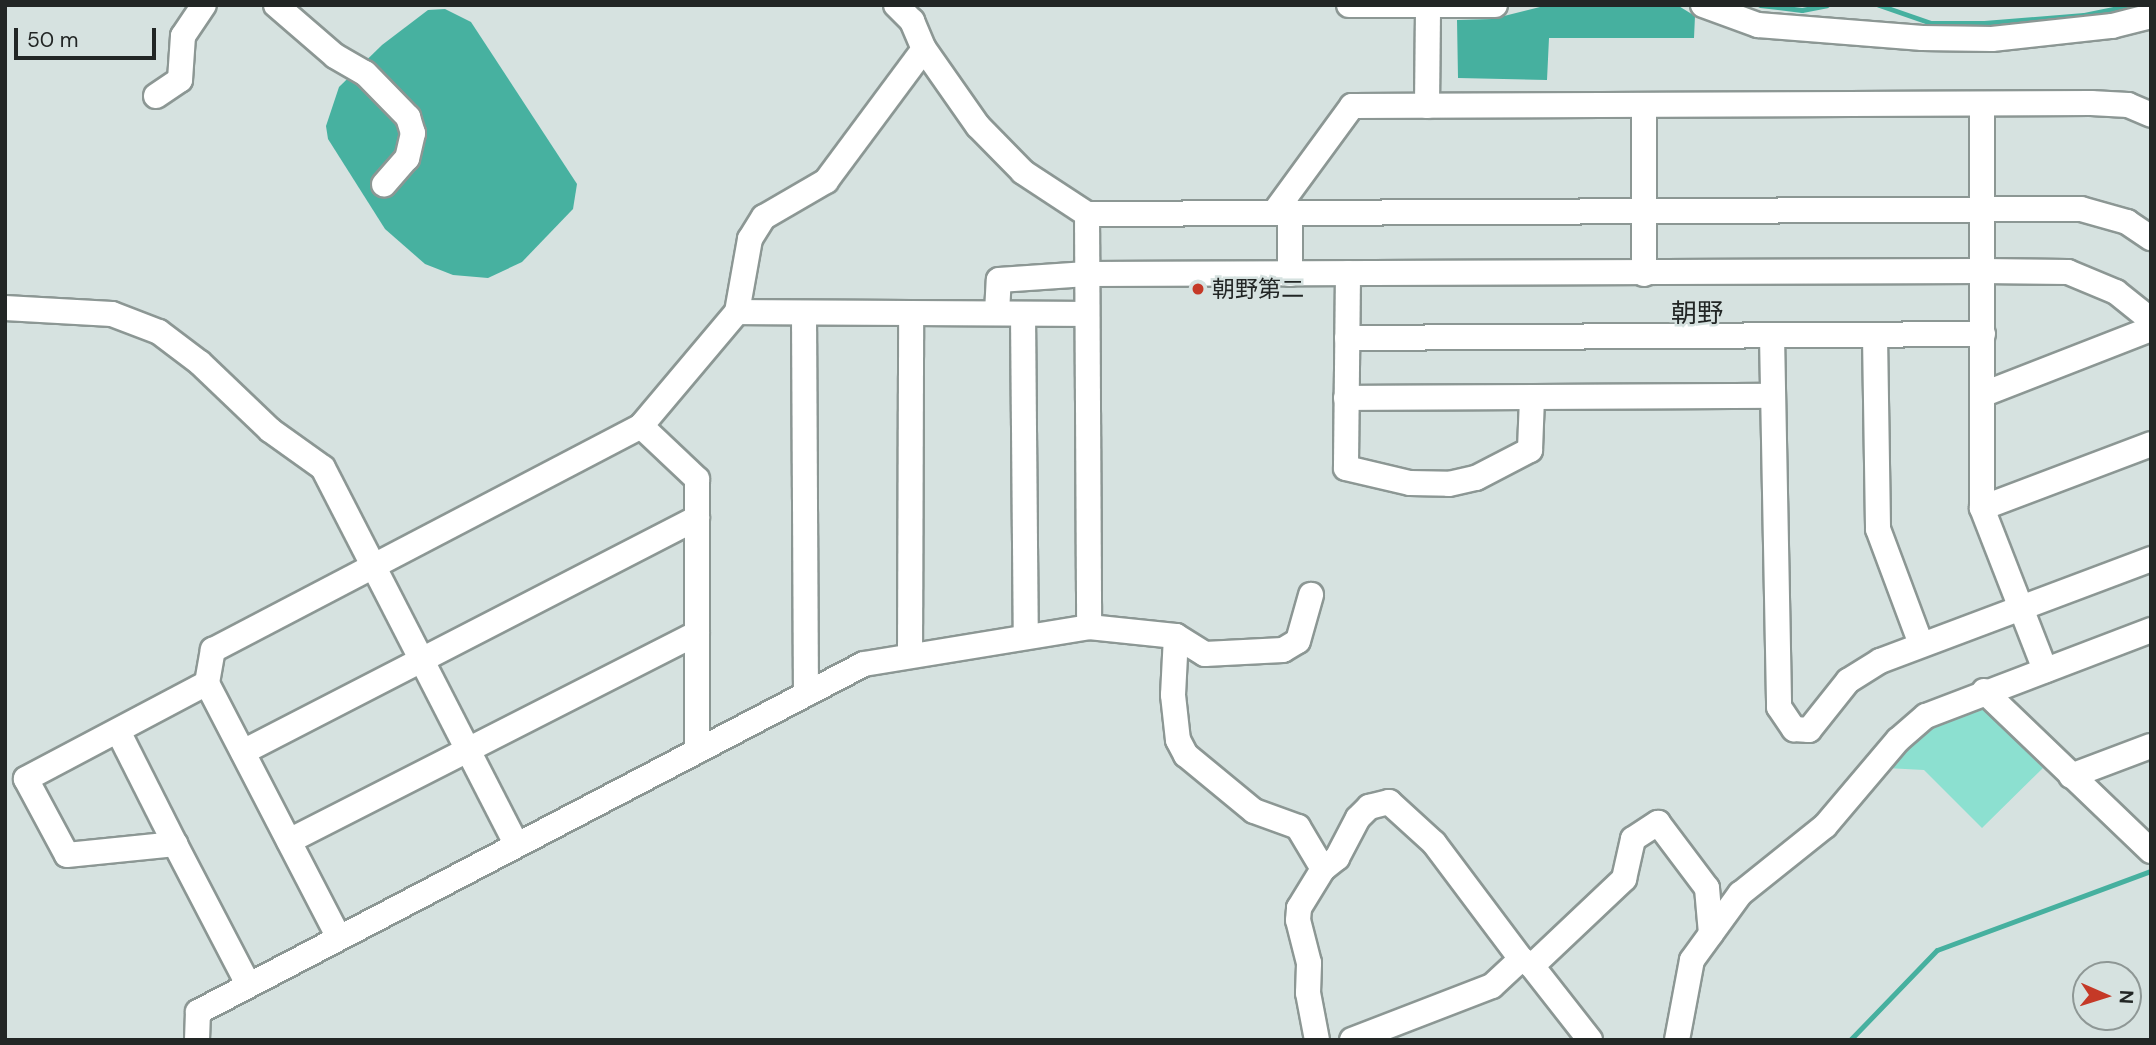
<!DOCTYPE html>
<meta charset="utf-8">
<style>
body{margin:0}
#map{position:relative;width:2156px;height:1045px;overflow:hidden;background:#d6e2e0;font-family:"DM Sans","Noto Sans JP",sans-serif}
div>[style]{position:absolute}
.green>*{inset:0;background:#8ce0d0}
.forest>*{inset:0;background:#47b1a0}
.water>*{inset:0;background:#46b09f}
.stream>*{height:5px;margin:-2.5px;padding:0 2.5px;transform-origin:2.5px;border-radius:2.5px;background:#46b09f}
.roads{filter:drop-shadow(2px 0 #8c9794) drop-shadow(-2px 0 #8c9794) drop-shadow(0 2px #8c9794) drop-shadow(0 -2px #8c9794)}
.minor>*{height:24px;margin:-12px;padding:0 12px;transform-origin:12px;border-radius:12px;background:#fff}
.dots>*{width:19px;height:19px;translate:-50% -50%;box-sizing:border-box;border:4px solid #d6e2e0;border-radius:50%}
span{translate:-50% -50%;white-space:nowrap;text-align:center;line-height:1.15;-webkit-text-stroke:5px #d6e2e0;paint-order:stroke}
.poi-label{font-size:23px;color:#222625}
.left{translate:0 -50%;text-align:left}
.quarter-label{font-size:26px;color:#222625}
.frame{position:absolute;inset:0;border:7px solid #222625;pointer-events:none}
.north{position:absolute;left:2072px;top:961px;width:70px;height:70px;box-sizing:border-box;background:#d6e2e0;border:2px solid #8e9795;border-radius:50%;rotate:93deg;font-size:19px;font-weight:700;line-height:28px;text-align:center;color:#222625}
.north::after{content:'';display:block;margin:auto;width:24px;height:32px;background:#c53927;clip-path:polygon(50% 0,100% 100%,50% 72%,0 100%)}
.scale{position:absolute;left:14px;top:28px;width:142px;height:32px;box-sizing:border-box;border:4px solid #222625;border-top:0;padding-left:9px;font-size:21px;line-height:24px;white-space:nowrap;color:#222625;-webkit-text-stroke:5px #d6e2e0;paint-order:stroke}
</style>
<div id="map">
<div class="green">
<div style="clip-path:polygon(1982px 707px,2043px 768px,1982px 828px,1924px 770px,1886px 768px,1911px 743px,1943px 721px)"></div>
</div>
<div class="forest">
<div style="clip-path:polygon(445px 9px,471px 22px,577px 184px,573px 209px,522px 262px,488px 278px,453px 275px,425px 264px,385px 229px,328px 139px,326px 126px,339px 87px,382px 45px,428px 10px)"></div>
</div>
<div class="water">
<div style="clip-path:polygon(1548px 5px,1677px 5px,1695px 16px,1694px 38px,1549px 38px,1547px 80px,1458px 78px,1457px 20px,1492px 19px)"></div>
</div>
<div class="stream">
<div style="left:1760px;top:5px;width:42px;rotate:6.8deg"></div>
<div style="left:1802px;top:10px;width:25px;rotate:-11deg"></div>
<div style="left:1879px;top:5px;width:55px;rotate:19.1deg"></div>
<div style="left:1931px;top:23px;width:53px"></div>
<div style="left:1984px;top:23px;width:100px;rotate:-4.6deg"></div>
<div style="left:2084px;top:15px;width:50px;rotate:-11.5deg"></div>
<div style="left:1850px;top:1040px;width:125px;rotate:-46deg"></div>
<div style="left:1937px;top:950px;width:228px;rotate:-20.3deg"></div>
</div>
<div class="roads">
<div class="minor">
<div style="left:276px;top:5px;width:78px;rotate:40.8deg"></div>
<div style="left:335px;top:56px;width:34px;rotate:30deg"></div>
<div style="left:365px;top:73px;width:62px;rotate:45.7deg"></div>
<div style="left:408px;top:117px;width:17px;rotate:73deg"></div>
<div style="left:413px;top:133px;width:26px;rotate:103deg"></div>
<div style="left:407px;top:158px;width:35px;rotate:131deg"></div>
<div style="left:896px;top:5px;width:23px;rotate:45deg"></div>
<div style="left:912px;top:21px;width:30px;rotate:67deg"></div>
<div style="left:924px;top:49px;width:94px;rotate:55deg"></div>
<div style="left:978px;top:126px;width:64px;rotate:45.6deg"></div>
<div style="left:1023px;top:172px;width:77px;rotate:33.3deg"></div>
<div style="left:1087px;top:214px;width:994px;rotate:-0.29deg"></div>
<div style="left:2081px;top:209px;width:48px;rotate:15.8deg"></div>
<div style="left:2127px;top:222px;width:29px;rotate:34deg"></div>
<div style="left:1349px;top:5px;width:146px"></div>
<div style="left:1703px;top:5px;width:59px;rotate:20deg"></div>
<div style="left:1758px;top:25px;width:165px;rotate:4.5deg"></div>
<div style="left:1922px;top:38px;width:70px;rotate:0.8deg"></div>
<div style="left:1992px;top:39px;width:121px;rotate:-6.2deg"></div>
<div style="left:2112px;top:26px;width:40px;rotate:-14.4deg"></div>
<div style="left:156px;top:96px;width:29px;rotate:-34deg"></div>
<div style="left:180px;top:80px;width:44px;rotate:-86.1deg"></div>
<div style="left:183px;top:36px;width:37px;rotate:-56deg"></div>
<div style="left:1982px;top:104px;width:404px;rotate:90deg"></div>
<div style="left:1982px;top:508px;width:174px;rotate:68.7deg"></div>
<div style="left:1644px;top:105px;width:169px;rotate:90deg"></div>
<div style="left:1427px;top:106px;width:99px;rotate:-89.4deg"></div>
<div style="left:1276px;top:210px;width:129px;rotate:-53.8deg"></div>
<div style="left:1352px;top:106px;width:739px;rotate:-0.23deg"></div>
<div style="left:2091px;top:103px;width:37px;rotate:3deg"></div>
<div style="left:2128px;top:105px;width:25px;rotate:23deg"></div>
<div style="left:1290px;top:210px;width:64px;rotate:90deg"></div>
<div style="left:1087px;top:214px;width:413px;rotate:89.7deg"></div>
<div style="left:1348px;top:273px;width:195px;rotate:90.6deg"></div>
<div style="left:1346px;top:468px;width:66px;rotate:13.2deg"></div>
<div style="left:1410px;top:483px;width:39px;rotate:1deg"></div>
<div style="left:1449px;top:484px;width:28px;rotate:-13deg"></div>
<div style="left:1476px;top:478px;width:61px;rotate:-27.4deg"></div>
<div style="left:1530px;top:450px;width:53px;rotate:-87.8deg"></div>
<div style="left:5px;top:308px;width:107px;rotate:3.2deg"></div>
<div style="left:112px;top:314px;width:50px;rotate:21deg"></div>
<div style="left:159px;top:332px;width:51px;rotate:37.1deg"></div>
<div style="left:200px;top:363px;width:97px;rotate:43.7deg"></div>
<div style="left:270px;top:430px;width:65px;rotate:35.6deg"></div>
<div style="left:323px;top:468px;width:423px;rotate:62.8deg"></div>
<div style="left:737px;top:312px;width:348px;rotate:0.3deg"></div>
<div style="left:804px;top:313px;width:381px;rotate:89.7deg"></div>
<div style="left:997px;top:313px;width:33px;rotate:-87deg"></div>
<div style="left:999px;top:280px;width:88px;rotate:-3.9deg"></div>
<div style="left:1087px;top:274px;width:895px;rotate:-0.19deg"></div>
<div style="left:1982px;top:271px;width:86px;rotate:0.7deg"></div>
<div style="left:2068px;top:272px;width:52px;rotate:22.6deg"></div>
<div style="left:2116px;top:292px;width:45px;rotate:38.7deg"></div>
<div style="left:1023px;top:314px;width:321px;rotate:89.5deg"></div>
<div style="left:1772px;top:336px;width:371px;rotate:88.9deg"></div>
<div style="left:1779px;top:707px;width:27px;rotate:56deg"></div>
<div style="left:1794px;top:729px;width:15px;rotate:4deg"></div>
<div style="left:1809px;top:730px;width:63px;rotate:-51.5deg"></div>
<div style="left:1848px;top:681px;width:38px;rotate:-32deg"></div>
<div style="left:1880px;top:661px;width:290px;rotate:-20.6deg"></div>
<div style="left:1875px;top:336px;width:193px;rotate:89.1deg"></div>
<div style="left:1878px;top:529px;width:123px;rotate:69.5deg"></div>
<div style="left:1347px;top:338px;width:636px;rotate:-0.36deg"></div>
<div style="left:1984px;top:394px;width:179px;rotate:-21.3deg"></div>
<div style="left:1346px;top:398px;width:424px;rotate:-0.3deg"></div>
<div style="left:641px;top:426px;width:77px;rotate:43.4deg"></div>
<div style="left:697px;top:479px;width:272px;rotate:90deg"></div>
<div style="left:1982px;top:508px;width:181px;rotate:-20.7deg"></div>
<div style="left:1176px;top:636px;width:34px;rotate:32deg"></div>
<div style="left:1205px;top:654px;width:78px;rotate:-2.9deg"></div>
<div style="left:1283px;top:650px;width:17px;rotate:-31deg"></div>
<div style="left:1298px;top:641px;width:48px;rotate:-74.2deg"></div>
<div style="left:910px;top:654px;width:341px;rotate:-89.8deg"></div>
<div style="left:207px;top:683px;width:205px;rotate:152.1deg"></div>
<div style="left:26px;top:779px;width:86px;rotate:61.7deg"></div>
<div style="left:67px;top:855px;width:109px;rotate:-5.8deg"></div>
<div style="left:175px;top:844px;width:158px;rotate:62.5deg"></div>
<div style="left:1984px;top:691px;width:231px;rotate:43.8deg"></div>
<div style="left:118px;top:731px;width:127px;rotate:63.2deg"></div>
<div style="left:243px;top:752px;width:511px;rotate:-27.27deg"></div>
<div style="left:2071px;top:776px;width:85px;rotate:-20.6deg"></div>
<div style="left:289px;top:841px;width:458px;rotate:-27deg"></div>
<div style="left:338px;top:936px;width:285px;rotate:-117.4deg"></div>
<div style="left:207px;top:683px;width:34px;rotate:-80deg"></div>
<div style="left:213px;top:650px;width:483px;rotate:-27.6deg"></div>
<div style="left:641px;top:426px;width:149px;rotate:-49.9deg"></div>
<div style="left:737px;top:312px;width:74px;rotate:-79.9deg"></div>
<div style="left:750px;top:239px;width:26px;rotate:-58deg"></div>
<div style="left:764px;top:217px;width:72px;rotate:-30.1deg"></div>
<div style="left:826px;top:181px;width:164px;rotate:-53.4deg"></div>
<div style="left:1532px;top:966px;width:127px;rotate:-43.4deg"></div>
<div style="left:1624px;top:879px;width:41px;rotate:-77.3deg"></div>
<div style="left:1633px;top:839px;width:30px;rotate:-33deg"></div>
<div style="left:1658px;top:823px;width:81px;rotate:53deg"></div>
<div style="left:1707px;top:888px;width:46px;rotate:85deg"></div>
<div style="left:197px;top:1040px;width:28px;rotate:-88deg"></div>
<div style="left:198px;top:1012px;width:751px;rotate:-27.59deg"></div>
<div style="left:864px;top:664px;width:228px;rotate:-9.3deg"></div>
<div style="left:1089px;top:627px;width:87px;rotate:5.9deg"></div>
<div style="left:1176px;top:636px;width:59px;rotate:92.9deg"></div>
<div style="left:1173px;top:695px;width:45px;rotate:83.7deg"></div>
<div style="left:1178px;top:740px;width:17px;rotate:62deg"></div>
<div style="left:1186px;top:755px;width:88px;rotate:39.5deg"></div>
<div style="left:1254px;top:811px;width:47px;rotate:20deg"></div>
<div style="left:1298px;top:827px;width:49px;rotate:59.2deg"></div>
<div style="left:1323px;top:869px;width:18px;rotate:-38deg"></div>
<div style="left:1337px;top:858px;width:45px;rotate:-62.3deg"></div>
<div style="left:1358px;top:818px;width:16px;rotate:-45deg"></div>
<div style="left:1369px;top:807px;width:21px;rotate:-14deg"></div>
<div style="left:1389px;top:802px;width:61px;rotate:42.3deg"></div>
<div style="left:1434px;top:843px;width:145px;rotate:53.1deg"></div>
<div style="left:1521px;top:959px;width:13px;rotate:32deg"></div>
<div style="left:1532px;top:966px;width:94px;rotate:51.9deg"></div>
<div style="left:1317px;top:1040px;width:48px;rotate:-100.8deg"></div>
<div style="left:1308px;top:993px;width:30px;rotate:-88deg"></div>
<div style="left:1309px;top:963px;width:44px;rotate:-104.3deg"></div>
<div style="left:1298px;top:920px;width:12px;rotate:-85deg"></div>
<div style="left:1299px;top:908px;width:46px;rotate:-58.4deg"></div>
<div style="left:1352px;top:1040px;width:150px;rotate:-21.1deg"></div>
<div style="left:1492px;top:986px;width:40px;rotate:-43deg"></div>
<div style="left:1677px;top:1040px;width:81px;rotate:-79.4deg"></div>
<div style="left:1692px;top:960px;width:82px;rotate:-54deg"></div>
<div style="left:1740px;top:894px;width:109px;rotate:-38.7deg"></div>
<div style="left:1825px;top:826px;width:113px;rotate:-49.7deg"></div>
<div style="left:1898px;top:740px;width:37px;rotate:-41deg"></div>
<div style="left:1926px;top:716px;width:241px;rotate:-20.9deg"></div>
</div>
</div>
<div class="dots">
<div style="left:1198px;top:289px;background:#c53927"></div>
</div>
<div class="poi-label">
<span class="left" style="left:1212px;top:289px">朝野第二</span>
</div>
<div class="quarter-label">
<span style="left:1697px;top:314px">朝野</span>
</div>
<div class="frame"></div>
<div class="north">N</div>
<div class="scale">50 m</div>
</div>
